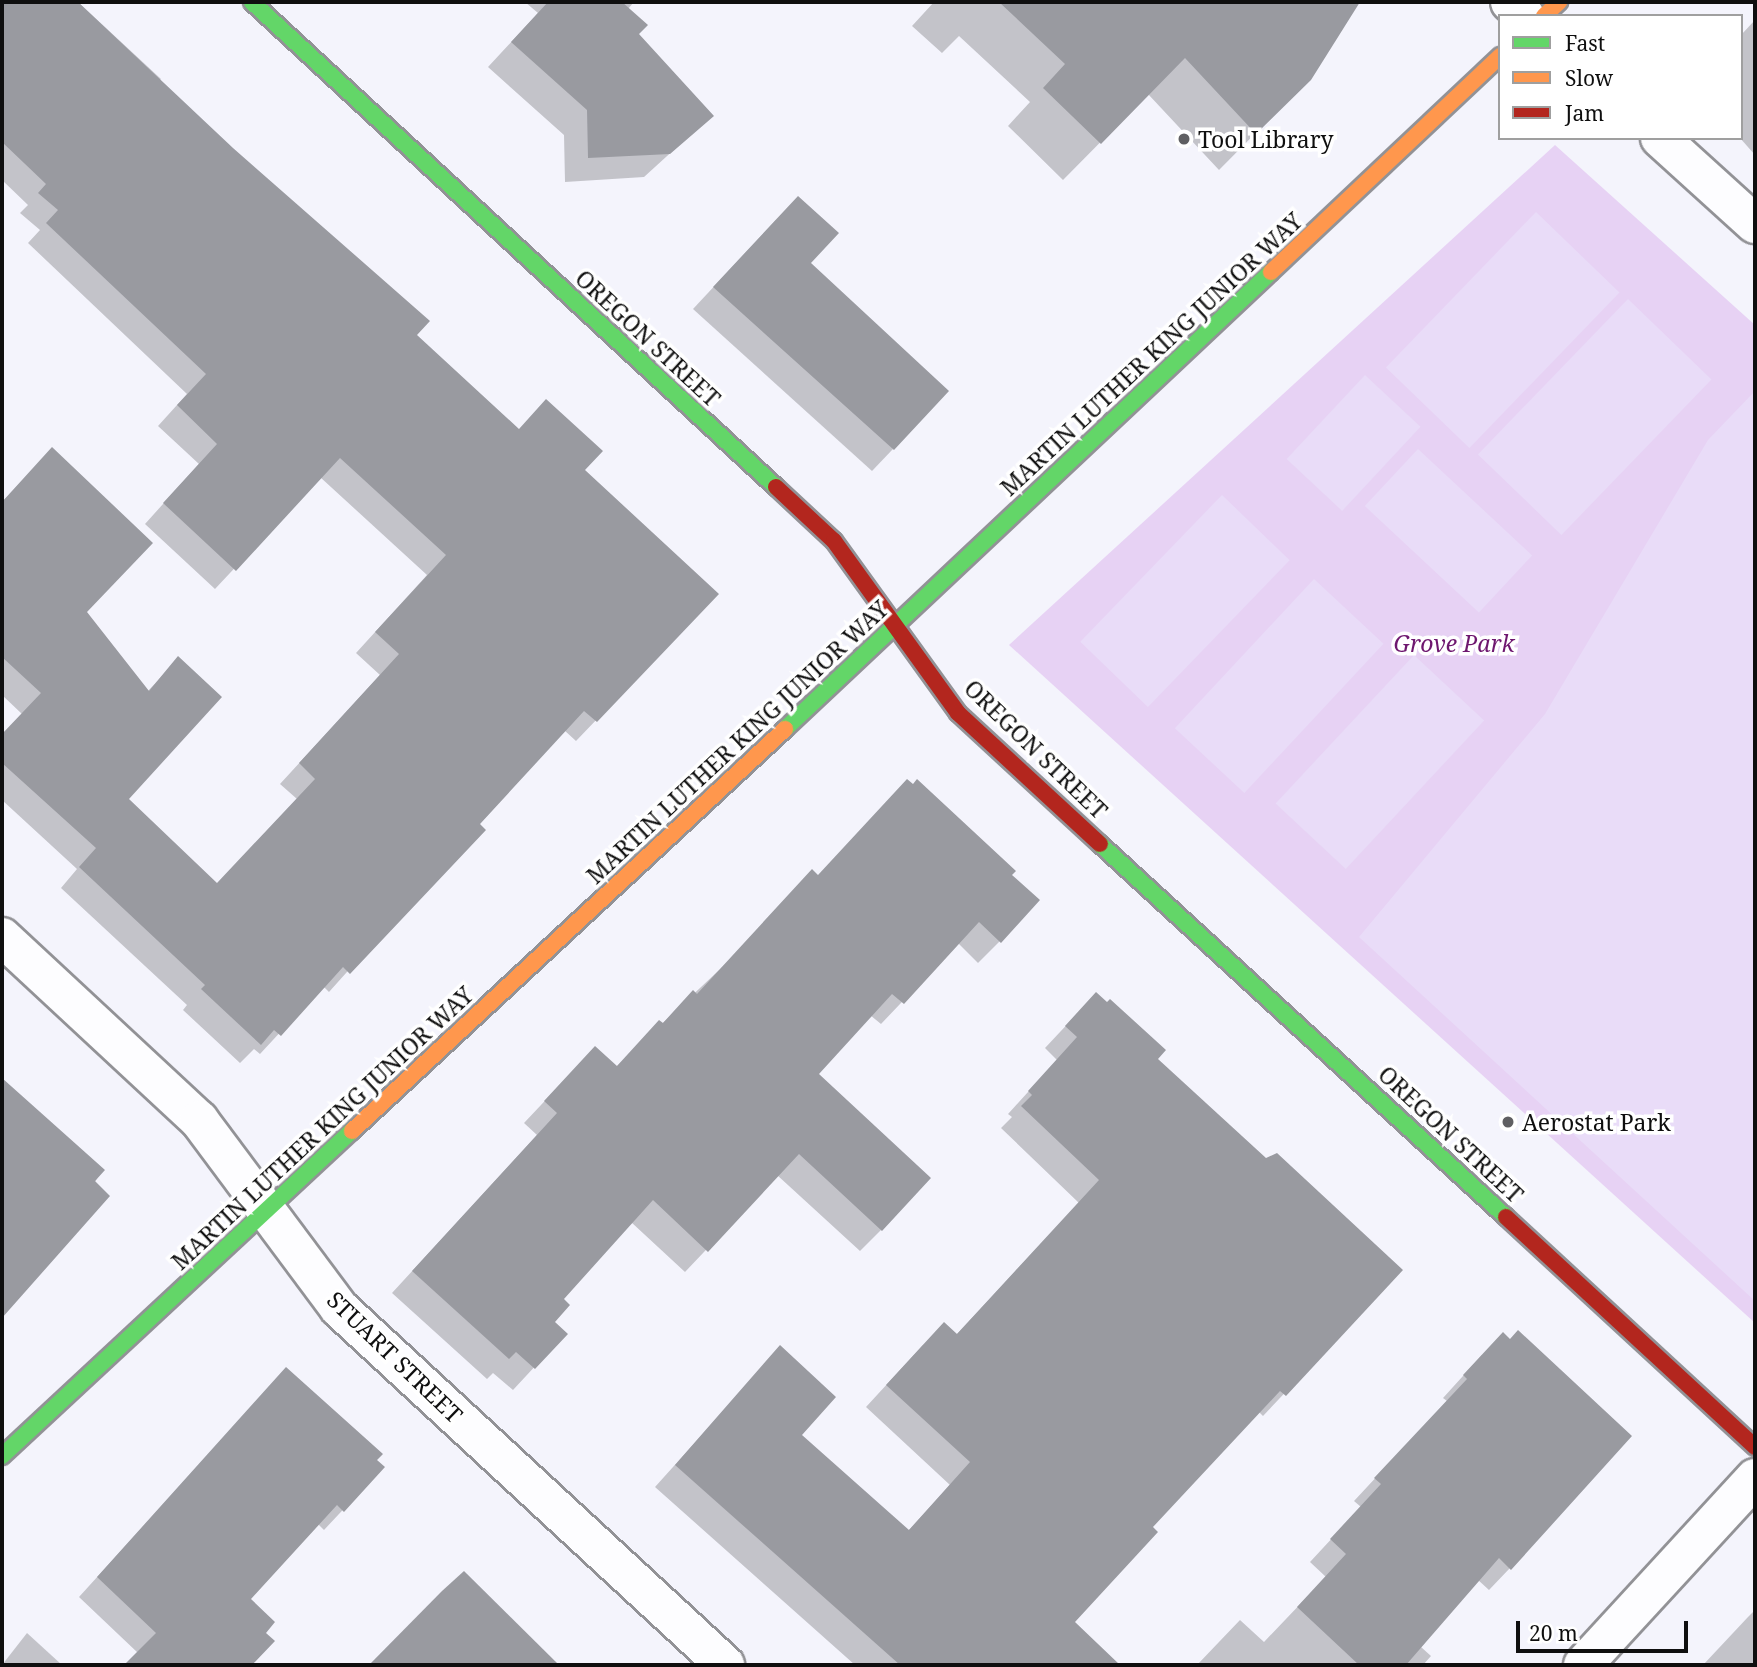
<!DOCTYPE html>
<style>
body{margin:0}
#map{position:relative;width:1757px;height:1667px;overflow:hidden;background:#f4f4fc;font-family:"Noto Serif",serif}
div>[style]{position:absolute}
.green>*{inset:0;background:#e7d2f4}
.pitch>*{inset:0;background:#e9dcf8;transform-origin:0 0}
.shadow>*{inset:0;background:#0003}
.building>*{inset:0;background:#999aa0}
.roads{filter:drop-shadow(2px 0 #929296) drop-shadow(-2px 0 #929296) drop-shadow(0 2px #929296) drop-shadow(0 -2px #929296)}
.street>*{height:38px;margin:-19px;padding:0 19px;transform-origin:19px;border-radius:19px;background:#fdfdff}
.fast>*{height:16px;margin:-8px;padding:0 8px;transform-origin:8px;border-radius:8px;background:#63d668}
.slow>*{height:16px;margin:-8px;padding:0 8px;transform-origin:8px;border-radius:8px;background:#ff974d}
.jam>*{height:16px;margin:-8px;padding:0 8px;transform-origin:8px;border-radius:8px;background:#b3261e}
.dots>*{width:19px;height:19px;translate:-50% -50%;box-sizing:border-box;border:4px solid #fff;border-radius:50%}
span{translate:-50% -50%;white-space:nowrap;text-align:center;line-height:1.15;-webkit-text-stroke:7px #fff;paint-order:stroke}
.poi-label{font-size:23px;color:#0f0f0f}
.left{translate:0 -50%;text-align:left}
.street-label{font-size:23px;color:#0f0f0f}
.park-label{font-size:23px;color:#6e176f;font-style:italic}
.frame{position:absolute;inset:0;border:4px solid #0f0f0f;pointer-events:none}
.legend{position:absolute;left:1498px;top:14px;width:245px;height:126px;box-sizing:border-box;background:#fff;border:2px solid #9f9f9f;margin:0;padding:9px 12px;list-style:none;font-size:21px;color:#0f0f0f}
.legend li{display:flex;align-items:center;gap:14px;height:35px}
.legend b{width:35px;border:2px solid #9f9f9f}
.scale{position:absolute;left:1516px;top:1621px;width:172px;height:32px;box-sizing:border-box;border:4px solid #0f0f0f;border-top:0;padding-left:9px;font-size:21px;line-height:24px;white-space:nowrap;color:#0f0f0f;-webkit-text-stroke:5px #fff;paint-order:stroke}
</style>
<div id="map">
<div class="green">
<div style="clip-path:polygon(1555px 145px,1755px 325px,1755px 1323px,1009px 645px)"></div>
</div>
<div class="pitch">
<div style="left:1536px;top:212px;width:116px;height:216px;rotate:44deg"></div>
<div style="left:1628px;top:299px;width:116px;height:216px;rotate:44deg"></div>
<div style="left:1365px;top:375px;width:76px;height:115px;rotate:43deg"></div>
<div style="clip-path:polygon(1755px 391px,1755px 1301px,1359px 937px,1545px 714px,1708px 440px)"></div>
<div style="left:1418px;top:449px;width:156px;height:78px;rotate:43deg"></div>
<div style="left:1222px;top:495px;width:94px;height:204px;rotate:44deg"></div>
<div style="left:1314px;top:579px;width:95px;height:204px;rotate:43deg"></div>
<div style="left:1414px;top:655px;width:96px;height:203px;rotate:43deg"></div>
</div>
<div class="shadow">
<div style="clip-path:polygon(2px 2px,78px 2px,161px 79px,158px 82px,414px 335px,518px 431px,583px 470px,717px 594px,576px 741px,564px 730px,329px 992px,323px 986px,260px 1054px,254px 1049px,240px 1063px,183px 1010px,187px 1005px,61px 888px,77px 869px,2px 800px,2px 735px,22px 714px,2px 695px,2px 502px,52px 449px,85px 612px,147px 692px,178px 659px,126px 799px,216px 885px,297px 799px,280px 784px,380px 675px,356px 653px,427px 575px,320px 477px,215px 589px,145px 524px,199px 464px,158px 426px,187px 394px,28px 243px,40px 230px,20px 213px,28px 205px,2px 180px)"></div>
<div style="clip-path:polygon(525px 2px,634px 2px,628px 9px,637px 34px,711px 116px,644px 177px,565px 182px,564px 135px,488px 67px,538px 13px)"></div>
<div style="clip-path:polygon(934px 2px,1339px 2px,1351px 13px,1309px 79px,1219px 170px,1148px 94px,1063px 180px,1008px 126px,1030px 102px,959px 36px,942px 53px,912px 26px)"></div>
<div style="clip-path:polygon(1755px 20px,1755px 155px,1740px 138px,1741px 35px)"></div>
<div style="clip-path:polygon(776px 220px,809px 263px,893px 449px,872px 471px,693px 309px)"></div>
<div style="clip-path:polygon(1009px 875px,1000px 941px,978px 963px,958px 943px,881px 1024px,870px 1015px,816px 1074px,881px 1230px,860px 1251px,777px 1175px,685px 1272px,631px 1222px,562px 1299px,552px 1322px,565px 1334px,513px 1390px,493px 1373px,487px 1379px,392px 1293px,537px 1135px,524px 1123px,574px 1070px,616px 1067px,818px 877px)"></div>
<div style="clip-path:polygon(1075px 1016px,1156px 1059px,1265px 1160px,1401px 1270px,1263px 1416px,1258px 1411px,1151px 1528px,1072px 1622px,1117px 1665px,855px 1665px,655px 1487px,780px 1348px,799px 1435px,908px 1531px,950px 1485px,866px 1407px,923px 1345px,956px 1335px,1079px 1203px,1001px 1128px,1012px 1117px,1008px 1114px,1057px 1060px,1045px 1048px)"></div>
<div style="clip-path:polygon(2px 1079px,103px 1170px,7px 1308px,2px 1302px)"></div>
<div style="clip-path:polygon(1482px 1355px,1510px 1568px,1489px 1590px,1477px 1579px,1421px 1647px,1431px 1656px,1423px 1665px,1197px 1665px,1240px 1620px,1264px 1642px,1326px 1577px,1310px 1562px,1361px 1507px,1354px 1501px,1447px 1401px,1443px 1398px)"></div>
<div style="clip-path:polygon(286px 1369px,383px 1467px,324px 1530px,317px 1523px,249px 1599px,263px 1633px,272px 1642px,250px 1665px,126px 1665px,138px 1653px,79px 1597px)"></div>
<div style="clip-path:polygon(464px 1573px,557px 1665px,371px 1665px,373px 1663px)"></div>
<div style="clip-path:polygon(1755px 1610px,1755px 1665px,1703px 1665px,1748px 1617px)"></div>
<div style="clip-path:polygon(27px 1633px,62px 1665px,2px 1665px)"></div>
</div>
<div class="building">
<div style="clip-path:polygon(2px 2px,78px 2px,233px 148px,430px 321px,417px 335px,519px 429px,546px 399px,603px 451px,585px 470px,719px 594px,597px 722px,584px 711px,480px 824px,486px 830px,350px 974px,343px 967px,281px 1036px,274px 1030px,261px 1045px,201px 989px,205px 985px,79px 867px,96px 848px,2px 763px,2px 734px,41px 693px,2px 657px,2px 502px,52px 447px,153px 543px,87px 612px,149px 691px,178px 656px,222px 697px,129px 799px,217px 883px,315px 779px,299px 763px,399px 654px,375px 632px,446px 555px,340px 458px,236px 571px,163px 503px,217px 444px,177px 405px,206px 374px,46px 223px,58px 210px,38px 193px,46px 184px,2px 142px)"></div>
<div style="clip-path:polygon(548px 2px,622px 2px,648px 25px,639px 34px,714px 116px,670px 154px,588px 158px,587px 110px,511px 42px)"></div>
<div style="clip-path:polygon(999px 2px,1360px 2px,1311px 80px,1256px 134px,1185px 58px,1101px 144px,1043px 88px,1065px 64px)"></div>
<div style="clip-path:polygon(798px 196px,839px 233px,811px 263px,949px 391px,894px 450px,713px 287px)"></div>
<div style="clip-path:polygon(907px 779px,913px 784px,917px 779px,1016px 871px,1012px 875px,1040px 900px,1001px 943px,979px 922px,904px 1004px,892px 994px,819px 1074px,931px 1178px,882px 1231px,799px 1154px,708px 1252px,653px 1200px,564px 1299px,570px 1305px,555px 1322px,568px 1334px,535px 1369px,516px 1352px,509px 1359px,412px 1271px,557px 1113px,544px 1101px,595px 1046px,617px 1066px,659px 1020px,663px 1023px,693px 990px,697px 994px,812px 869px,818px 875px)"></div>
<div style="clip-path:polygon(1096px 992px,1107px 1002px,1110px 999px,1166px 1050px,1158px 1059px,1266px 1158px,1277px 1153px,1403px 1270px,1286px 1396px,1280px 1391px,1153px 1527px,1158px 1532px,1075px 1622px,1120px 1665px,900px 1665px,675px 1465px,780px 1345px,836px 1397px,802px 1435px,909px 1530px,970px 1462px,886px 1385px,944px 1322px,957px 1334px,1099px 1180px,1021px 1106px,1032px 1095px,1028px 1091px,1077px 1037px,1065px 1026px)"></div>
<div style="clip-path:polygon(2px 1078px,105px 1170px,95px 1181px,110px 1196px,2px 1318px)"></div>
<div style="clip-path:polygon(1518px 1330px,1632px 1436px,1511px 1570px,1499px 1558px,1406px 1665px,1359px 1665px,1297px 1607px,1346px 1554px,1330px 1539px,1381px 1484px,1374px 1478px,1467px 1379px,1463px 1375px,1503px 1332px,1510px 1339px)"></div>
<div style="clip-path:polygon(286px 1367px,383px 1454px,377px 1460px,385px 1467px,344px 1512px,337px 1505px,251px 1599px,275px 1622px,266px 1633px,275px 1641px,252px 1665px,124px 1665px,156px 1633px,97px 1577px)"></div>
<div style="clip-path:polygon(464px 1571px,559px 1665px,369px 1665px,442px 1591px)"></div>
</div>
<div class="roads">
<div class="street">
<div style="left:1510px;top:2px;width:21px;rotate:43deg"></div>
<div style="left:1660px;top:138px;width:128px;rotate:42.2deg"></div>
<div style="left:2px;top:937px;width:269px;rotate:42.9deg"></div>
<div style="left:199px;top:1120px;width:234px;rotate:53.3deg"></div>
<div style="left:339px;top:1308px;width:526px;rotate:42.76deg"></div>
<div style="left:1583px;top:1665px;width:254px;rotate:-47.4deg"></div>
</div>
<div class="fast">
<div style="left:252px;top:2px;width:714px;rotate:42.79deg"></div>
<div style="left:785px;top:729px;width:667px;rotate:-43.24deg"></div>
<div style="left:1100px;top:844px;width:551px;rotate:42.57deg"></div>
<div style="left:2px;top:1456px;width:478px;rotate:-42.9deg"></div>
</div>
<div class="slow">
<div style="left:1544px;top:16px;width:21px;rotate:-43deg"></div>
<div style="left:1271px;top:272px;width:315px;rotate:-43.3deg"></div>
<div style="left:352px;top:1131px;width:591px;rotate:-42.87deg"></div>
</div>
<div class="jam">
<div style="left:776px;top:487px;width:79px;rotate:43deg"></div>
<div style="left:834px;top:541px;width:212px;rotate:54.2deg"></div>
<div style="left:958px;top:713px;width:193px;rotate:42.7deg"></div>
<div style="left:1506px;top:1217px;width:339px;rotate:42.7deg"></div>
</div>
</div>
<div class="dots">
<div style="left:1184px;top:139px;background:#5f5f62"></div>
<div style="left:1508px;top:1122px;background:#5f5f62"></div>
</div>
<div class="poi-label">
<span class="left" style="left:1198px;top:139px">Tool Library</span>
<span class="left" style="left:1522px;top:1122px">Aerostat Park</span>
</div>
<div class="street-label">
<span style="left:648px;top:338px;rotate:43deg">OREGON STREET</span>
<span style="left:1151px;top:354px;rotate:-43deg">MARTIN LUTHER KING JUNIOR WAY</span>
<span style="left:737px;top:742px;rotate:-43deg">MARTIN LUTHER KING JUNIOR WAY</span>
<span style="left:1036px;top:749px;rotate:44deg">OREGON STREET</span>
<span style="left:322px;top:1128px;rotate:-43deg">MARTIN LUTHER KING JUNIOR WAY</span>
<span style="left:1451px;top:1134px;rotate:43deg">OREGON STREET</span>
<span style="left:395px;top:1357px;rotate:44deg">STUART STREET</span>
</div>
<div class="park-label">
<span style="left:1454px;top:643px">Grove Park</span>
</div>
<div class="frame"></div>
<ul class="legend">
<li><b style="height:9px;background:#63d668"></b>Fast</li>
<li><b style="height:9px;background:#ff974d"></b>Slow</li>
<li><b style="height:9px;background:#b3261e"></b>Jam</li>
</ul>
<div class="scale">20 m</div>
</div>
